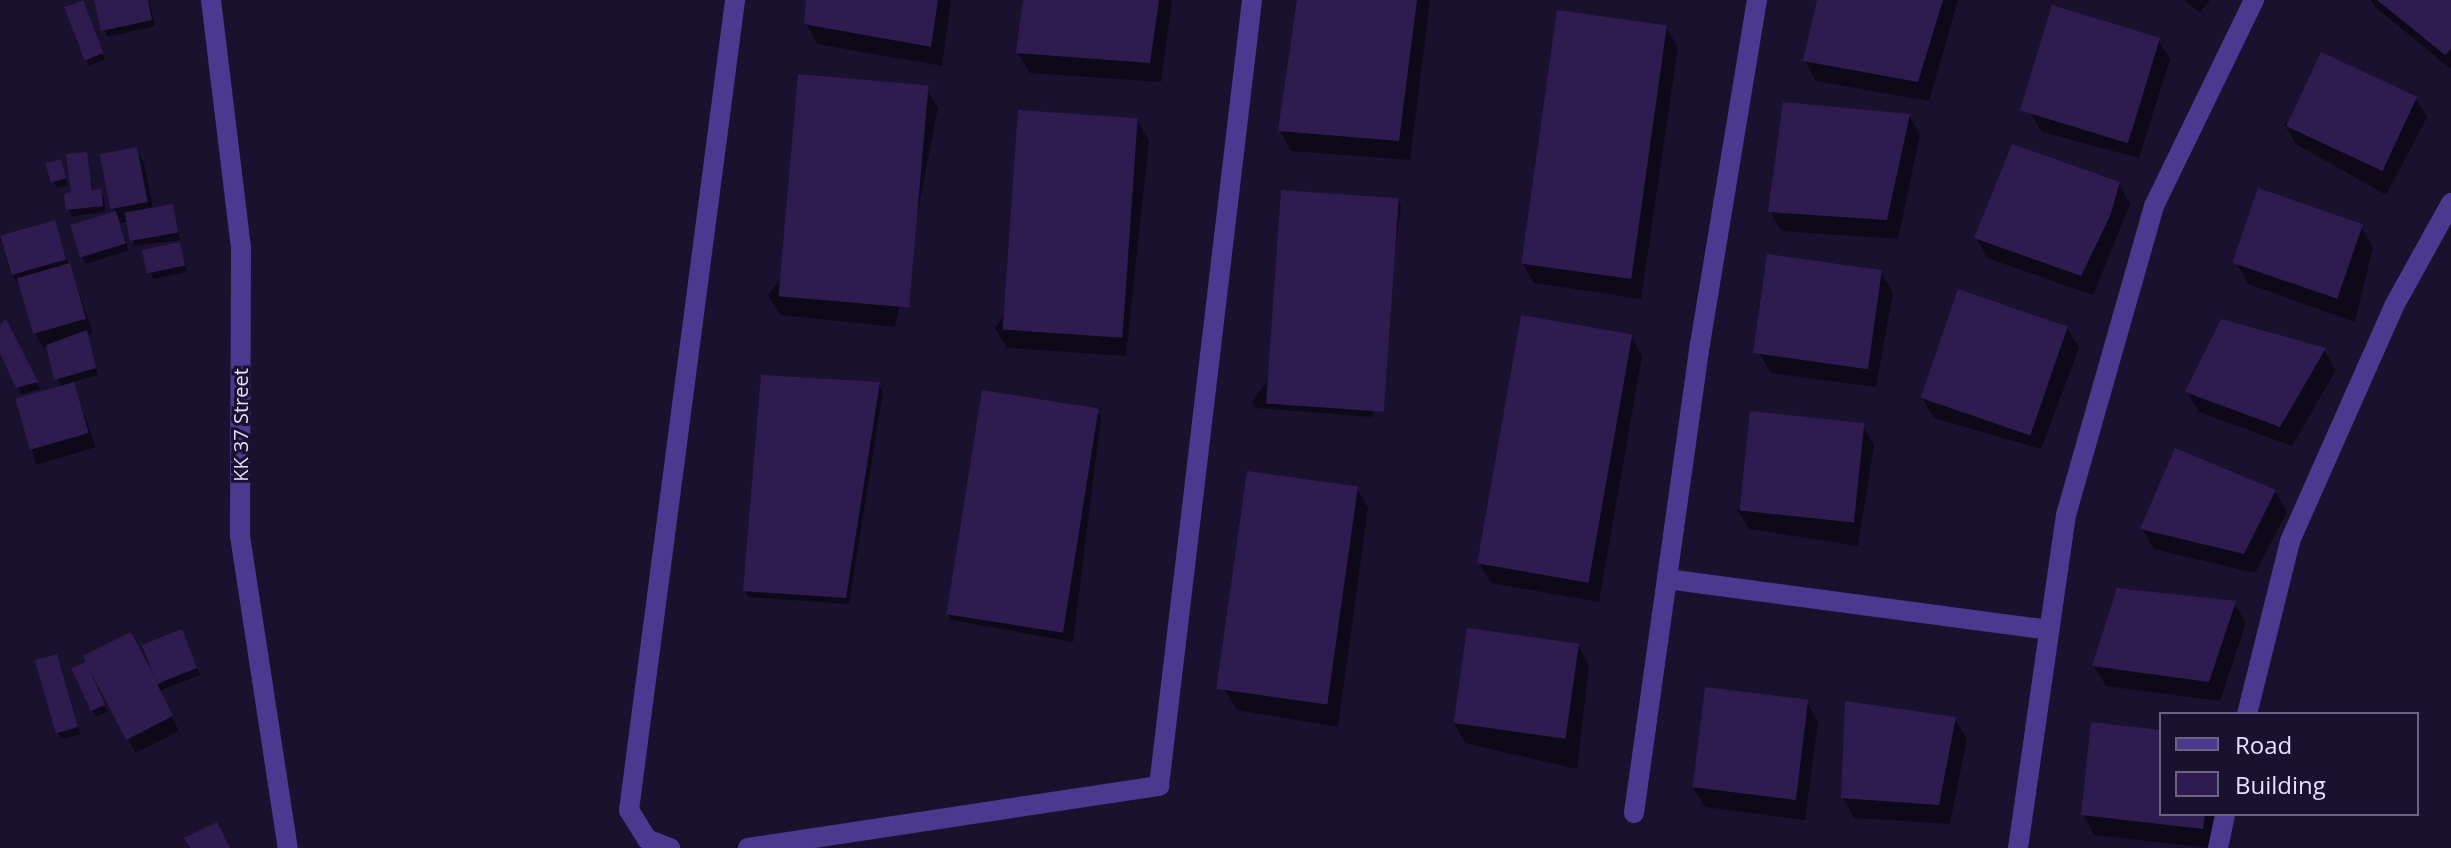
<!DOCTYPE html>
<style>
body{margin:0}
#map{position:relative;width:2451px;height:848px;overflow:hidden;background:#1a112e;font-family:"Open Sans",sans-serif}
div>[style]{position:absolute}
.shadow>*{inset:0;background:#0007;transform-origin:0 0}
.building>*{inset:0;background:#2e1c50;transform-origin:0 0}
.minor>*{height:20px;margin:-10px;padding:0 10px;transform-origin:10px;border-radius:10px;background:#4a3a8f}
span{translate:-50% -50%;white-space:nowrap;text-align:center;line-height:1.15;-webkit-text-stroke:6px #1a112e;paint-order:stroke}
.street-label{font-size:20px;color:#e7deff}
.legend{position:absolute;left:2159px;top:712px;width:260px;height:104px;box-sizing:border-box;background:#1a112e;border:2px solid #6c6382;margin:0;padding:10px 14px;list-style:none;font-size:24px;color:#e7deff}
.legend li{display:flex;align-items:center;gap:16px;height:40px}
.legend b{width:40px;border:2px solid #6c6382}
</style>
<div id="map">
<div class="shadow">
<div style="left:82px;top:0;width:64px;height:17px;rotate:69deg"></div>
<div style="clip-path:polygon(96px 0,149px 0,155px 26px,107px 37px)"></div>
<div style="clip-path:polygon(808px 0,951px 0,942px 66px,817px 44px,806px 23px)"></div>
<div style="clip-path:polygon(1026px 0,1172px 0,1161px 82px,1030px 73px,1018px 53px)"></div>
<div style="clip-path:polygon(1299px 0,1430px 0,1410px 160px,1291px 151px,1280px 131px)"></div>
<div style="clip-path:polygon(1819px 0,1958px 0,1929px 101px,1816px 81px,1805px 61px)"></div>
<div style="clip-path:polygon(2184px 0,2210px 0,2200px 13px)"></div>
<div style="clip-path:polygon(2371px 0,2451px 0,2451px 69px,2376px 8px)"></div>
<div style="clip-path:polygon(1666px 27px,1678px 47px,1641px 299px,1534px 283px,1522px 263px)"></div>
<div style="clip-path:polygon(2158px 39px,2170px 59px,2139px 158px,2042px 132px,2030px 111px)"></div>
<div style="clip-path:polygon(926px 88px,938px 108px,895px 327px,780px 315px,768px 295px)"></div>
<div style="clip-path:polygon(2415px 97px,2427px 117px,2386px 195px,2296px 144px,2284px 124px)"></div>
<div style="clip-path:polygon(1909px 115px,1920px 135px,1898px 239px,1781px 231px,1770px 211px)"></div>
<div style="clip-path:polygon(1137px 120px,1149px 140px,1126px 356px,1007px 348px,995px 328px)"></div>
<div style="clip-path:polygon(136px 149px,144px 163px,153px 208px,172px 206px,180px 240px,134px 246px,128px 221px,120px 223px,129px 250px,86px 264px,82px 257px,115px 214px,102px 156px)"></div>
<div style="clip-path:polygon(85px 154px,94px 192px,104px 198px,105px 212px,72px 216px,68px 209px)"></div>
<div style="clip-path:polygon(60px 162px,68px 185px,57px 188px,53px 181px)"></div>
<div style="clip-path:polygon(2119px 184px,2130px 204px,2093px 295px,1987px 258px,1976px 238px)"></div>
<div style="clip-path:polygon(1398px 200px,1401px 207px,1372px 417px,1256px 408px,1252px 402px)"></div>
<div style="clip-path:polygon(54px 222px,93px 333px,87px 335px,98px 375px,72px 382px,96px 447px,36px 465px,18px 400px,61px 388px,49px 346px,43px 347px,35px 333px,21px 286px,10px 273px,0 236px)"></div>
<div style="clip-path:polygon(2361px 227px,2373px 247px,2355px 322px,2248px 284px,2237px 264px)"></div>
<div style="clip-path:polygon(179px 244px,187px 272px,153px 279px,144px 251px)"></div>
<div style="clip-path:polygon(1881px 272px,1893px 293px,1876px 387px,1771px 373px,1759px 353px)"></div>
<div style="clip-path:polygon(5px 322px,40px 389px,22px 394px,18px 387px,0 348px,0 326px)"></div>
<div style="clip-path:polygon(2067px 328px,2079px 348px,2041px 449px,1934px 418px,1922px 398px)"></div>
<div style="clip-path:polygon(1631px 336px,1642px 356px,1599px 602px,1491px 583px,1479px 563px)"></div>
<div style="clip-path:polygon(2324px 350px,2336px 370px,2292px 446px,2199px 412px,2187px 392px)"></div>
<div style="clip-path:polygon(879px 384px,883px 391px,849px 604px,749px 597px,745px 591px)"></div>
<div style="clip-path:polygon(1097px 411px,1101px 418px,1073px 642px,951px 620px,947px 613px)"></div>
<div style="clip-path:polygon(1862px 425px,1874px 445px,1858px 546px,1749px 529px,1737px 509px)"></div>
<div style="clip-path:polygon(1357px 488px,1368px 508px,1338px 727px,1237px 710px,1225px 690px)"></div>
<div style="clip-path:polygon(2275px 492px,2287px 512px,2255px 573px,2154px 549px,2142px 529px)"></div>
<div style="clip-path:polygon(2234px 603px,2246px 623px,2220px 701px,2106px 686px,2094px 666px)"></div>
<div style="clip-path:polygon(185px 638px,200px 675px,159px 691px,179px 731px,136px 753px,128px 739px,159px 683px,144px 646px)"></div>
<div style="clip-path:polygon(1578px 645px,1589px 666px,1577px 769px,1465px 743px,1454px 723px)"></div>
<div style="clip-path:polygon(60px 663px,80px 734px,62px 739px,58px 733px)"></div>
<div style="clip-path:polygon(74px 669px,89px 671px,107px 712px,96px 717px)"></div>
<div style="clip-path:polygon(1807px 702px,1818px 722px,1805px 820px,1705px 807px,1693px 787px)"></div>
<div style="clip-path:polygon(1955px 719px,1967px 739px,1950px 824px,1854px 818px,1843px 798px)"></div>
<div style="clip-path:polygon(2161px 732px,2161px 814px,2218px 814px,2209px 848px,2094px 835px,2083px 814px)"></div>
</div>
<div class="building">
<div style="left:83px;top:0;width:57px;height:20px;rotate:69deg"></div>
<div style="clip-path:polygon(94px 0,148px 0,152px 20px,101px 31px)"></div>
<div style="clip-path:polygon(806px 0,938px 0,931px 47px,804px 24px)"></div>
<div style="clip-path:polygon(1023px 0,1159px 0,1150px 63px,1016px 53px)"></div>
<div style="clip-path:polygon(1297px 0,1417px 0,1399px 141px,1278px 131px)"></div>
<div style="clip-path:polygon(1817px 0,1943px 0,1918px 82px,1803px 61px)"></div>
<div style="clip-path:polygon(2377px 0,2451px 0,2451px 49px,2445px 55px)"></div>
<div style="left:2052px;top:5px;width:113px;height:110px;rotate:17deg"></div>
<div style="left:1557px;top:10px;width:111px;height:256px;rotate:8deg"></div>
<div style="left:2321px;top:52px;width:106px;height:82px;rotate:25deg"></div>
<div style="left:798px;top:74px;width:131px;height:223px;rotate:5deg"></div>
<div style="clip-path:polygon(1783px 102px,1910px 114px,1887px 220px,1768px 212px)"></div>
<div style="left:1018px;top:110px;width:120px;height:220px;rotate:4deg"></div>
<div style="clip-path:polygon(2012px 144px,2120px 182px,2110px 216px,2081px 276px,1974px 238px)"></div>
<div style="left:137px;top:147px;width:56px;height:38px;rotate:79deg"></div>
<div style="clip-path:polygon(87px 152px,92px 190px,101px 189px,103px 206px,66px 210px,64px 194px,71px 192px,66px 154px)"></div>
<div style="left:61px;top:159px;width:20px;height:16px;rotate:75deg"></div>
<div style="left:2258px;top:188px;width:111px;height:79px;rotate:19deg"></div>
<div style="left:1281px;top:190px;width:118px;height:214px;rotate:4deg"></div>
<div style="left:173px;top:204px;width:29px;height:49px;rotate:80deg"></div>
<div style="left:116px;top:211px;width:34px;height:48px;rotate:73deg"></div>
<div style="left:55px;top:220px;width:41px;height:57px;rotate:74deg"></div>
<div style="left:180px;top:242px;width:24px;height:39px;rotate:78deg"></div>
<div style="left:1767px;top:254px;width:116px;height:100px;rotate:8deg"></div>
<div style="left:70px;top:263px;width:58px;height:55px;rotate:74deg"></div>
<div style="left:1958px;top:289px;width:116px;height:115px;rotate:19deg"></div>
<div style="left:1521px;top:315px;width:113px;height:252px;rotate:10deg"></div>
<div style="clip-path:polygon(6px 319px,38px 382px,16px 388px,0 353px,0 324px)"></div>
<div style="clip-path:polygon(2221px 319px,2326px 348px,2280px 427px,2185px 392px)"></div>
<div style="clip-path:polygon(87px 330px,96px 368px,54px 380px,46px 345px)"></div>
<div style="clip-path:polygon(761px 375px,880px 382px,846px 598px,743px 591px)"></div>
<div style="left:74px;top:382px;width:53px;height:61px;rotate:74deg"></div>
<div style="left:982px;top:390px;width:118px;height:227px;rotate:9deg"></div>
<div style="left:1750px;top:411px;width:115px;height:100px;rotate:6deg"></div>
<div style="clip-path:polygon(2175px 448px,2276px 490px,2244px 554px,2140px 529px)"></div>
<div style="left:1247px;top:471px;width:112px;height:220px;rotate:8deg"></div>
<div style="clip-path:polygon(2117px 588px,2236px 601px,2209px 682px,2092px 666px)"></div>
<div style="left:1467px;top:628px;width:113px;height:96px;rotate:8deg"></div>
<div style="clip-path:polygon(182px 629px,197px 668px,157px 684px,173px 716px,126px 740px,88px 666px,105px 705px,91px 711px,71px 668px,86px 662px,83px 656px,131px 632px,155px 678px,142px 645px)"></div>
<div style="left:57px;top:654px;width:76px;height:23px;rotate:74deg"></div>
<div style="left:1705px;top:687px;width:104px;height:101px;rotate:7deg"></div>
<div style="clip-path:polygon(1845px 701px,1956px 717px,1939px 805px,1841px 798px)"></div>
<div style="clip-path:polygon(2091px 722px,2161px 730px,2161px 814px,2205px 814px,2203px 829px,2081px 815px)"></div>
<div style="clip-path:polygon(217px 822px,230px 848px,190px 848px,184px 838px)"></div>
</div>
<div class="minor">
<div style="left:211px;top:0;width:249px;rotate:83.1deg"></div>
<div style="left:241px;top:247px;width:289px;rotate:90.2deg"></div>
<div style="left:240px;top:536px;width:316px;rotate:81.3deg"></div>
<div style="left:1667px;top:579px;width:385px;rotate:7.6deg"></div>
<div style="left:2247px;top:714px;width:178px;rotate:-76deg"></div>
<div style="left:2290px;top:541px;width:257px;rotate:-66.1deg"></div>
<div style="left:2394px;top:306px;width:118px;rotate:-61deg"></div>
<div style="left:1634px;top:813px;width:474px;rotate:-82deg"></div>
<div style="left:1700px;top:344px;width:349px;rotate:-80.6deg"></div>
<div style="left:670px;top:848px;width:25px;rotate:-159deg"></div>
<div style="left:647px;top:839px;width:34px;rotate:-122deg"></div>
<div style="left:629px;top:810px;width:817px;rotate:-82.54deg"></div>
<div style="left:748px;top:848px;width:416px;rotate:-8.6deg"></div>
<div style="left:1159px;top:786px;width:791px;rotate:-83.25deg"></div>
<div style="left:2018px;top:848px;width:336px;rotate:-81.8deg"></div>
<div style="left:2066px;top:515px;width:321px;rotate:-74.1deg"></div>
<div style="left:2154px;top:206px;width:229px;rotate:-64.1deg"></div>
<div style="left:2218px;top:848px;width:35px;rotate:-78deg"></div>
</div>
<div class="street-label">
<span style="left:240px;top:425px;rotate:-90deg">KK 37 Street</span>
</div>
<ul class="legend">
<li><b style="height:10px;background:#4a3a8f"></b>Road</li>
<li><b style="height:22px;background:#2e1c50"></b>Building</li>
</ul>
</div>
